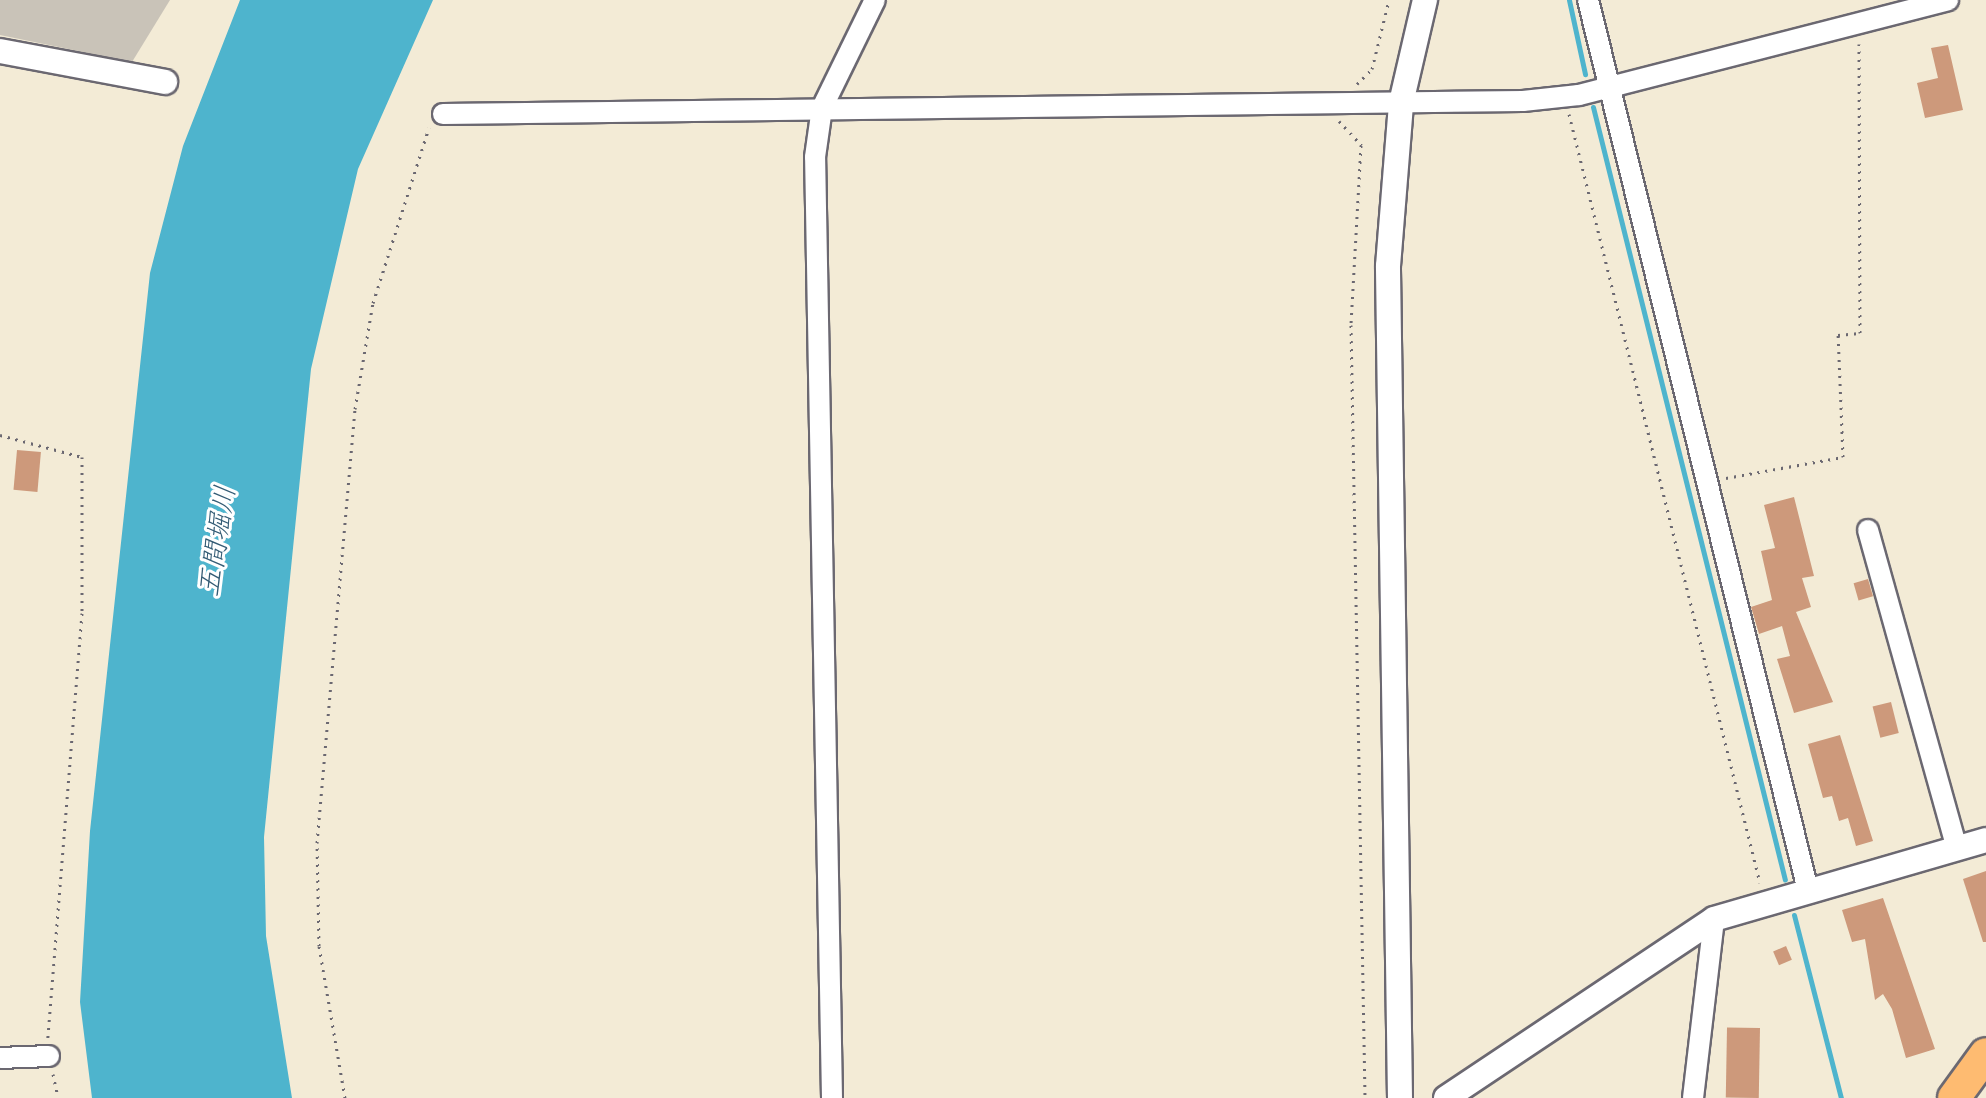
<!DOCTYPE html>
<meta charset="utf-8">
<style>
body{margin:0}
#map{position:relative;width:1986px;height:1098px;overflow:hidden;background:#f3ebd6;font-family:"Comic Neue","Klee One",sans-serif}
div>[style]{position:absolute}
.industrial>*{inset:0;background:#c9c3b8}
.water>*{inset:0;background:#4eb4cd}
.stream>*{height:5px;margin:-2.5px;padding:0 2.5px;transform-origin:2.5px;border-radius:2.5px;background:#4eb4cd}
.building>*{inset:0;background:#cd997b;transform-origin:0 0}
.path>*{height:3px;margin-top:-1.5px;transform-origin:0;background:repeating-linear-gradient(90deg,#6b6871 0 2px,transparent 0 8px)}
.roads{filter:drop-shadow(2px 0 #6b6871) drop-shadow(-2px 0 #6b6871) drop-shadow(0 2px #6b6871) drop-shadow(0 -2px #6b6871)}
.minor>*{height:20px;margin:-10px;padding:0 10px;transform-origin:10px;border-radius:10px;background:#fff}
.tertiary>*{height:24px;margin:-12px;padding:0 12px;transform-origin:12px;border-radius:12px;background:#fff}
.primary>*{height:32px;margin:-16px;padding:0 16px;transform-origin:16px;border-radius:16px;background:#febb71}
span{translate:-50% -50%;white-space:nowrap;text-align:center;line-height:1.15;-webkit-text-stroke:6px #fff;paint-order:stroke}
.water-label{font-size:28px;color:#345c75;font-style:italic}
</style>
<div id="map">
<div class="industrial">
<div style="clip-path:polygon(0 0,170px 0,132px 62px,0 35px)"></div>
</div>
<div class="water">
<div style="clip-path:polygon(240px 0,433px 0,358px 169px,311px 369px,264px 837px,266px 936px,292px 1098px,92px 1098px,80px 1002px,90px 831px,150px 273px,183px 146px)"></div>
</div>
<div class="stream">
<div style="left:1569px;top:0;width:76px;rotate:77.8deg"></div>
<div style="left:1593px;top:107px;width:796px;rotate:76.05deg"></div>
<div style="left:1794px;top:915px;width:189px;rotate:75.6deg"></div>
</div>
<div class="building">
<div style="clip-path:polygon(1948px 45px,1963px 110px,1925px 118px,1917px 83px,1938px 78px,1931px 48px)"></div>
<div style="left:17px;top:450px;width:24px;height:40px;rotate:5deg"></div>
<div style="clip-path:polygon(1794px 497px,1814px 576px,1802px 578px,1811px 607px,1796px 612px,1833px 702px,1794px 713px,1777px 659px,1790px 656px,1782px 626px,1759px 634px,1751px 607px,1772px 600px,1761px 551px,1775px 548px,1764px 505px)"></div>
<div style="left:1868px;top:579px;width:18px;height:15px;rotate:74deg"></div>
<div style="left:1891px;top:702px;width:32px;height:19px;rotate:76deg"></div>
<div style="clip-path:polygon(1840px 735px,1873px 841px,1856px 846px,1848px 818px,1839px 821px,1832px 796px,1823px 798px,1808px 744px)"></div>
<div style="clip-path:polygon(1986px 871px,1986px 942px,1983px 942px,1963px 879px)"></div>
<div style="clip-path:polygon(1883px 898px,1935px 1049px,1906px 1058px,1892px 1009px,1883px 994px,1875px 1000px,1865px 939px,1852px 942px,1842px 910px)"></div>
<div style="left:1786px;top:946px;width:15px;height:14px;rotate:67deg"></div>
<div style="left:1760px;top:1028px;width:70px;height:33px;rotate:91deg"></div>
</div>
<div class="path">
<div style="left:1357px;top:84px;width:21px;rotate:-45deg"></div>
<div style="left:1372px;top:69px;width:71px;rotate:-76.2deg"></div>
<div style="left:1569px;top:114px;width:792px;rotate:76.05deg"></div>
<div style="left:1339px;top:121px;width:33px;rotate:47deg"></div>
<div style="left:1361px;top:145px;width:180px;rotate:93.2deg"></div>
<div style="left:1351px;top:325px;width:773px;rotate:88.96deg"></div>
<div style="left:0;top:435px;width:85px;rotate:15deg"></div>
<div style="left:82px;top:457px;width:156px;rotate:90deg"></div>
<div style="left:82px;top:613px;width:427px;rotate:94.6deg"></div>
<div style="left:1726px;top:478px;width:119px;rotate:-10.2deg"></div>
<div style="left:1843px;top:457px;width:122px;rotate:-92.3deg"></div>
<div style="left:1838px;top:335px;width:22px;rotate:-5deg"></div>
<div style="left:1860px;top:333px;width:289px;rotate:-90.2deg"></div>
<div style="left:53px;top:1074px;width:25px;rotate:78deg"></div>
<div style="left:345px;top:1098px;width:154px;rotate:-99.7deg"></div>
<div style="left:319px;top:946px;width:103px;rotate:-91.1deg"></div>
<div style="left:317px;top:843px;width:436px;rotate:-85deg"></div>
<div style="left:355px;top:409px;width:108px;rotate:-80.4deg"></div>
<div style="left:373px;top:303px;width:184px;rotate:-72.3deg"></div>
</div>
<div class="roads">
<div class="minor">
<div style="left:1588px;top:0;width:917px;rotate:76.12deg"></div>
<div style="left:443px;top:114px;width:1080px;rotate:-0.69deg"></div>
<div style="left:1523px;top:101px;width:56px;rotate:-6.1deg"></div>
<div style="left:1579px;top:95px;width:381px;rotate:-14.4deg"></div>
<div style="left:1868px;top:530px;width:331px;rotate:74.4deg"></div>
<div style="left:0;top:1058px;width:49px;rotate:-2.3deg"></div>
<div style="left:832px;top:1098px;width:941px;rotate:-91.03deg"></div>
<div style="left:815px;top:157px;width:49px;rotate:-81.9deg"></div>
<div style="left:822px;top:108px;width:120px;rotate:-63.9deg"></div>
<div style="left:1693px;top:1098px;width:180px;rotate:-83.3deg"></div>
</div>
<div class="tertiary">
<div style="left:0;top:51px;width:168px;rotate:10.6deg"></div>
<div style="left:1400px;top:1098px;width:832px;rotate:-90.83deg"></div>
<div style="left:1388px;top:266px;width:164px;rotate:-85.4deg"></div>
<div style="left:1401px;top:103px;width:106px;rotate:-76.9deg"></div>
<div style="left:1446px;top:1098px;width:322px;rotate:-33.7deg"></div>
<div style="left:1714px;top:919px;width:283px;rotate:-16.2deg"></div>
</div>
<div class="primary">
<div style="left:1954px;top:1098px;width:54px;rotate:-54deg"></div>
</div>
</div>
<div class="water-label">
<span style="left:217px;top:541px;rotate:-81deg">五間堀川</span>
</div>
</div>
